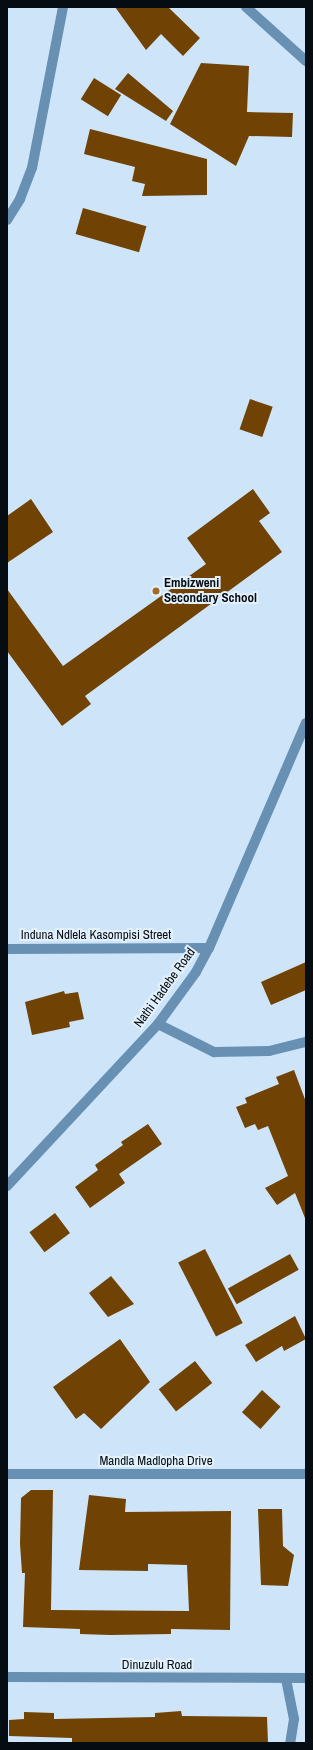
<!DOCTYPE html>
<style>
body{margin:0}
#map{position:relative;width:313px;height:1750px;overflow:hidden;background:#cee5f9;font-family:"Archivo Narrow",sans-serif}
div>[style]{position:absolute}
.building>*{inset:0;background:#704203;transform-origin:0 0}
.minor>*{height:10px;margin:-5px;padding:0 5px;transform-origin:5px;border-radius:5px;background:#6790b3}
.dots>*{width:11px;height:11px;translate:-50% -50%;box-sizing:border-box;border:2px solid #e3f1fd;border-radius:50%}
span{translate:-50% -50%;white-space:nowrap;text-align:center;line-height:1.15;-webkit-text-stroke:4px #e3f1fd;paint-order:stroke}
.poi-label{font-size:13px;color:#050c12;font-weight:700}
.left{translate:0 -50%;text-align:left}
.street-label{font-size:13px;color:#050c12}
.frame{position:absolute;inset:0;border:8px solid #050c12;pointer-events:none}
</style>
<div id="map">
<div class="building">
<div style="clip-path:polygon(115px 7px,168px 7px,200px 38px,183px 56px,161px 34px,146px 50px)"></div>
<div style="clip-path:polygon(201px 63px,249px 66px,247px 112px,293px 113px,292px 137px,249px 136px,236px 166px,170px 124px)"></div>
<div style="clip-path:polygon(128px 73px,173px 111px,166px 121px,115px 89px)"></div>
<div style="left:94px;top:78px;width:32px;height:25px;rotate:32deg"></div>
<div style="clip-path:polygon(90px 129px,207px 159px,207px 195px,142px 196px,145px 184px,132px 181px,135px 167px,84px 154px)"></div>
<div style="left:83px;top:208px;width:66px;height:27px;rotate:16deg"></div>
<div style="left:250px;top:399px;width:24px;height:32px;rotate:19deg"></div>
<div style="clip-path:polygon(253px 489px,270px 513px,259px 521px,282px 552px,85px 696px,91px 704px,62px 726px,7px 651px,7px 589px,63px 666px,206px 564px,187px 538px)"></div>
<div style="clip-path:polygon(31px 499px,53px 532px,7px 563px,7px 516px)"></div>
<div style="clip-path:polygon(306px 962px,306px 990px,271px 1005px,261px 982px)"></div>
<div style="clip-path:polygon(64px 991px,65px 994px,78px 992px,84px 1019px,69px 1022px,70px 1027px,32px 1035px,25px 1002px)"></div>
<div style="clip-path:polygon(294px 1070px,306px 1102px,305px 1218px,295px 1193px,277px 1205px,265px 1188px,288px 1176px,268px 1126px,258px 1130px,255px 1124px,245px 1128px,236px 1107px,247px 1103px,245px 1098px,279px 1084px,276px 1077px)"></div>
<div style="clip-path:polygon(148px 1124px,162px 1144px,119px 1174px,125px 1183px,90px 1208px,75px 1187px,98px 1170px,95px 1165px,123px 1145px,121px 1142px)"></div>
<div style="left:55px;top:1213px;width:25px;height:32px;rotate:53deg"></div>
<div style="left:205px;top:1249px;width:83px;height:30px;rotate:63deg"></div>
<div style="left:290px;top:1254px;width:18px;height:71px;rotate:61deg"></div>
<div style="clip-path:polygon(111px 1276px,134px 1304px,108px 1317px,89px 1293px)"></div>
<div style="clip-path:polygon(295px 1316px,306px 1339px,284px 1351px,282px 1346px,256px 1362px,245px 1345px)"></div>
<div style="clip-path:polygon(120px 1339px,150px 1382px,101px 1429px,84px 1413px,76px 1419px,53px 1387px)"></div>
<div style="left:195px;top:1361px;width:28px;height:46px;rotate:52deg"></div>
<div style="left:262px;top:1390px;width:25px;height:30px;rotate:42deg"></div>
<div style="clip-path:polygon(31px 1490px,53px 1490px,51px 1610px,189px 1611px,187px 1565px,148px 1564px,148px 1571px,79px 1570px,89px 1495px,126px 1499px,125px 1512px,231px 1511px,230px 1630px,171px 1629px,171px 1634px,110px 1635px,80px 1634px,80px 1629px,23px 1627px,25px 1573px,22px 1573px,20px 1544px,21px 1498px)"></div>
<div style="clip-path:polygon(258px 1509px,282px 1509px,283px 1546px,294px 1555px,288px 1586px,261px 1585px)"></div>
<div style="clip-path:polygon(181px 1711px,182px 1716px,267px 1717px,268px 1743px,72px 1743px,72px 1738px,9px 1736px,9px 1720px,24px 1719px,24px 1712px,54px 1713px,54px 1719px,155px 1717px,155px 1713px)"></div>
</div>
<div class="minor">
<div style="left:246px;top:7px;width:81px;rotate:42deg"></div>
<div style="left:7px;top:220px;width:25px;rotate:-58deg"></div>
<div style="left:20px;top:199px;width:33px;rotate:-69deg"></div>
<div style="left:32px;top:168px;width:164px;rotate:-79.1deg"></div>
<div style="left:7px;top:949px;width:202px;rotate:-0.3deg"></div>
<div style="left:158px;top:1024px;width:63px;rotate:26.6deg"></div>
<div style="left:214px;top:1052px;width:55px;rotate:-1deg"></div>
<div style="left:269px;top:1051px;width:38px;rotate:-14deg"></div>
<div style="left:7px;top:1186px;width:221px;rotate:-47deg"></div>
<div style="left:158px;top:1024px;width:64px;rotate:-53.8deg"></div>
<div style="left:196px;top:972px;width:27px;rotate:-62deg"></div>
<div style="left:209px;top:948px;width:245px;rotate:-66.7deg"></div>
<div style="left:7px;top:1474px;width:299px"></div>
<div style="left:7px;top:1677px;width:299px;rotate:0.2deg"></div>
<div style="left:286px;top:1679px;width:41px;rotate:78.7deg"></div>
<div style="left:294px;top:1719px;width:24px;rotate:99deg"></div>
</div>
<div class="dots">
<div style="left:156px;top:591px;background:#a26927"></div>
</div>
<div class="poi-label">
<span class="left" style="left:164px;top:591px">Embizweni<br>Secondary School</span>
</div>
<div class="street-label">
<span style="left:96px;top:935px">Induna Ndlela Kasompisi Street</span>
<span style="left:165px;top:988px;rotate:-54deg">Nathi Hadebe Road</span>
<span style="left:156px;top:1461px">Mandla Madlopha Drive</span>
<span style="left:157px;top:1665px">Dinuzulu Road</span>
</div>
<div class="frame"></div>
</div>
